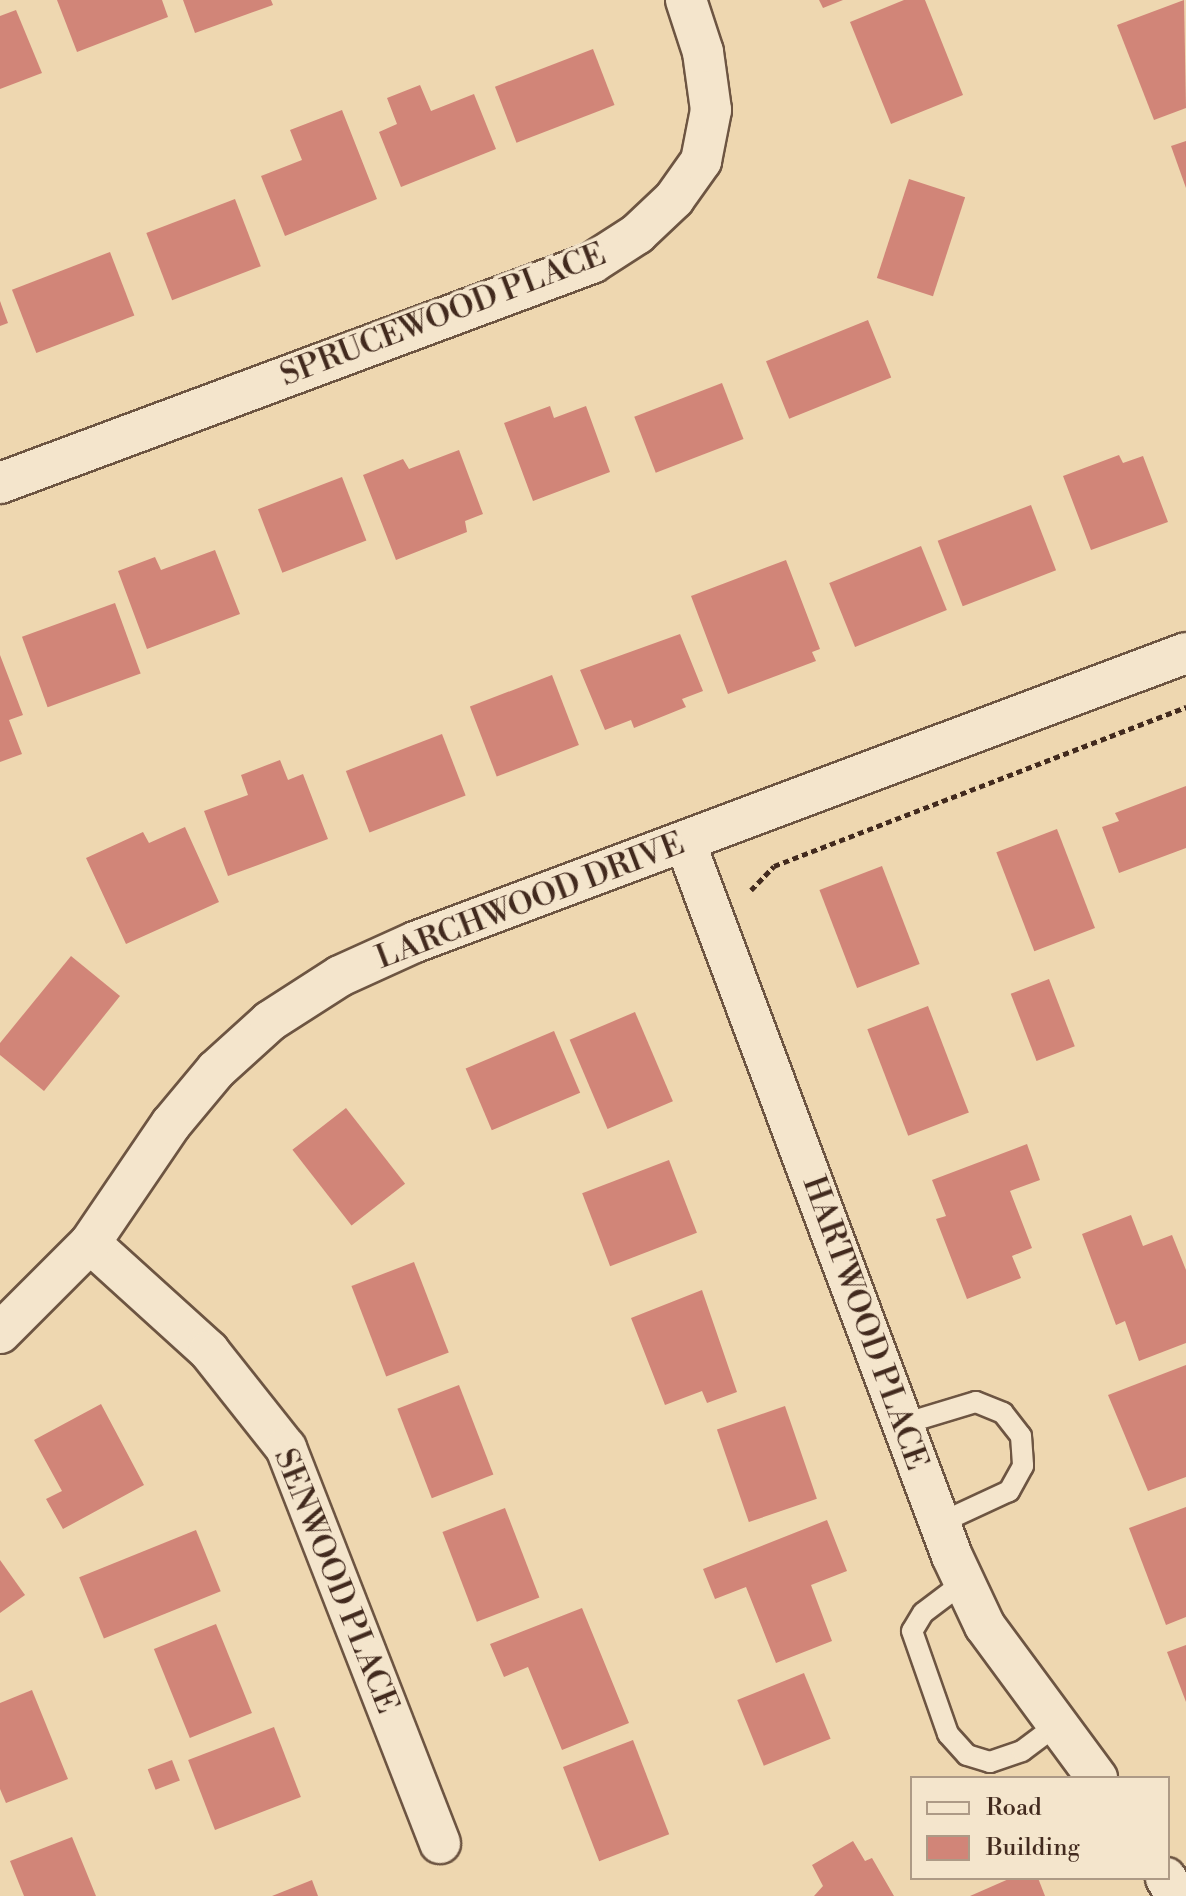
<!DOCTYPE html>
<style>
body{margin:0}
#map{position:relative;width:1186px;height:1896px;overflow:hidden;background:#eed7b0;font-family:"Libre Bodoni",serif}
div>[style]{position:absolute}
.building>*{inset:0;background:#d18578;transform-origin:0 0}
.path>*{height:5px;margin-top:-2.5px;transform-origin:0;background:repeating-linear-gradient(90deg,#422a1e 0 6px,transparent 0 10px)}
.roads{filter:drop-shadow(2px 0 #6d5542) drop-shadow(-2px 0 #6d5542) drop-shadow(0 2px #6d5542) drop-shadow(0 -2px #6d5542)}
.service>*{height:20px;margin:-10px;padding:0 10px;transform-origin:10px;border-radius:10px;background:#f4e5cc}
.minor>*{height:40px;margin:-20px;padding:0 20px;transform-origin:20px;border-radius:20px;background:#f4e5cc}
span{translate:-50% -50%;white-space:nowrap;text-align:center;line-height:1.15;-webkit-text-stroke:7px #f4e5cc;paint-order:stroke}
.street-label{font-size:32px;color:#422a1e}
.legend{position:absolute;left:910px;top:1776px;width:260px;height:104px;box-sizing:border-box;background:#f4e5cc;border:2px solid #ad9a86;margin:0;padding:10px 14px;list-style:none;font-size:24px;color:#422a1e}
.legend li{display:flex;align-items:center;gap:16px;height:40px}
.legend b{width:40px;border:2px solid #ad9a86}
</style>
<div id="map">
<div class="building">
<div style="clip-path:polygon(57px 0,162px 0,168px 17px,77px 52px)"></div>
<div style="clip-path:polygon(183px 0,271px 0,273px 5px,195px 33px)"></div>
<div style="clip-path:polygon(819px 0,843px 0,823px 8px)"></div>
<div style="clip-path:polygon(904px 0,925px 0,963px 95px,891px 124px,850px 22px)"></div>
<div style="clip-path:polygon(1184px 0,1186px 108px,1154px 120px,1117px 25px)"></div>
<div style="clip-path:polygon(16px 10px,42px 73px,0 89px,0 16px)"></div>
<div style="left:593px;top:49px;width:60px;height:105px;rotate:69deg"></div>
<div style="clip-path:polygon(420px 85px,431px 111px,474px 94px,496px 149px,401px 187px,379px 132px,397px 124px,387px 98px)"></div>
<div style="clip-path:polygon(342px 110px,377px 199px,285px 236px,261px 176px,302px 160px,290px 130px)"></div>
<div style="clip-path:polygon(1186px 141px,1186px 188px,1171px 146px)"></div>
<div style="left:909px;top:179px;width:59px;height:104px;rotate:18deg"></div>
<div style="left:235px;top:199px;width:72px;height:95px;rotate:69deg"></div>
<div style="left:110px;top:252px;width:68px;height:105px;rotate:69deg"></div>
<div style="clip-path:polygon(0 301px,8px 323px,0 326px)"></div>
<div style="left:868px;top:320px;width:62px;height:110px;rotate:68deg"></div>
<div style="left:722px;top:383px;width:60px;height:94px;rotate:69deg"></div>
<div style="clip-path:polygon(550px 406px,554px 418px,586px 406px,610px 472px,533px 501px,504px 423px)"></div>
<div style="clip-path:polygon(459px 450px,483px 514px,465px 521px,467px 532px,396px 560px,363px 475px,403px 459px,409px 469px)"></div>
<div style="clip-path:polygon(1119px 455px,1123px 463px,1143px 456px,1168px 522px,1091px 550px,1063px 476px)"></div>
<div style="left:342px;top:477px;width:68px;height:90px;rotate:69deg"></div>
<div style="left:1031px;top:505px;width:70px;height:100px;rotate:69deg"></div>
<div style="left:921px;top:546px;width:69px;height:99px;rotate:68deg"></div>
<div style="clip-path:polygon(215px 550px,240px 614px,147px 649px,118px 571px,155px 557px,161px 570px)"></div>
<div style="clip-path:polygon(786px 560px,820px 649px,812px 652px,816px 661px,728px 694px,691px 596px)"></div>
<div style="left:115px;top:603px;width:75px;height:99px;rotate:70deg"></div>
<div style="clip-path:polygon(680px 634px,703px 691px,682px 699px,686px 707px,634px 728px,631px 720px,605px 730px,580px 670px)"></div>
<div style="clip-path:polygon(0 655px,23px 715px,9px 720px,22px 754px,0 762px)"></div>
<div style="left:552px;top:675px;width:75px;height:88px;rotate:69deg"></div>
<div style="left:442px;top:734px;width:66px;height:103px;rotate:69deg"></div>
<div style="clip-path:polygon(280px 760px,288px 780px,303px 774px,328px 839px,228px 876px,204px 811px,248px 795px,241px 775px)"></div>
<div style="clip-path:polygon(1186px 786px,1186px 848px,1119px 873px,1102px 827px,1119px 821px,1115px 813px)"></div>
<div style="clip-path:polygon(185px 827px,219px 902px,126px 944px,86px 858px,143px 832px,149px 843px)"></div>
<div style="left:1057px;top:829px;width:106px;height:65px;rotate:69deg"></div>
<div style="left:882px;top:866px;width:105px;height:67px;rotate:69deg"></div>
<div style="clip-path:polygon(71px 956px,120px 996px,44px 1091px,0 1055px,0 1043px)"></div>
<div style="left:1049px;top:979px;width:72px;height:41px;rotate:69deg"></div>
<div style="left:928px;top:1006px;width:114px;height:65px;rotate:69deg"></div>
<div style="left:635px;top:1012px;width:97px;height:71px;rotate:67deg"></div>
<div style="left:554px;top:1031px;width:67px;height:96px;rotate:67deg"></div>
<div style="left:346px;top:1108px;width:96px;height:68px;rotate:52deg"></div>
<div style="clip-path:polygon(1027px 1144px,1040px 1180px,1010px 1191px,1032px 1248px,1012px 1256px,1021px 1278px,967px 1299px,936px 1219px,946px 1216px,932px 1180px)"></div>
<div style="left:669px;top:1160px;width:78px;height:93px;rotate:69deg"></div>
<div style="clip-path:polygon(1131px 1215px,1143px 1246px,1172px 1235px,1186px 1270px,1186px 1343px,1139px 1361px,1125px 1321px,1116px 1325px,1082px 1234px)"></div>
<div style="left:414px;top:1262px;width:97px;height:67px;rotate:69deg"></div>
<div style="clip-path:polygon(702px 1290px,737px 1392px,707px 1403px,702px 1391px,665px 1405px,631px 1318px)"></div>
<div style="clip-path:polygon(1186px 1365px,1186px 1477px,1148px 1491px,1108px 1395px)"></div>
<div style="left:459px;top:1385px;width:96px;height:66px;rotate:69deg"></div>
<div style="clip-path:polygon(101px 1404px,144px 1485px,63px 1529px,46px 1499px,62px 1491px,34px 1440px)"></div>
<div style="left:785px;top:1406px;width:98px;height:72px;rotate:71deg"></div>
<div style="clip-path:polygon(1186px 1507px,1186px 1617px,1166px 1625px,1129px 1528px)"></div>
<div style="left:505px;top:1508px;width:96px;height:67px;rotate:69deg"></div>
<div style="clip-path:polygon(827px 1520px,847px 1571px,811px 1585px,832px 1641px,776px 1663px,746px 1587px,715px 1599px,703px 1569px)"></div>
<div style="left:196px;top:1530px;width:66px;height:126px;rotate:68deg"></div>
<div style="clip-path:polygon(0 1560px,25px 1595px,0 1613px)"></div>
<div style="clip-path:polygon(582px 1608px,629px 1723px,562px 1750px,528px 1667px,504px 1677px,490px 1644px)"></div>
<div style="left:216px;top:1624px;width:96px;height:67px;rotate:68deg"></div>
<div style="clip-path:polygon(1186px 1645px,1186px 1702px,1167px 1652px)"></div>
<div style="left:804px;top:1673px;width:71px;height:72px;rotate:68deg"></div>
<div style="clip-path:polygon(32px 1690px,68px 1779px,6px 1803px,0 1789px,0 1703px)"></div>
<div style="left:274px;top:1727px;width:75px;height:92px;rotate:69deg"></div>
<div style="left:633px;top:1740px;width:101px;height:75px;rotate:69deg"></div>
<div style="left:172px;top:1760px;width:22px;height:26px;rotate:69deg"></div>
<div style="clip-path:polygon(72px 1837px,96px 1896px,24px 1896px,10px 1861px)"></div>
<div style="clip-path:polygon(853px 1841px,865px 1861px,872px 1858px,894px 1896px,814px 1896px,823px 1886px,812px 1865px)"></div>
<div style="clip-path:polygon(1011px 1878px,1038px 1878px,1045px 1896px,970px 1896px)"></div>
<div style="clip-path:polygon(312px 1880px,318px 1896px,272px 1896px)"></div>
</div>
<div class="path">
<div style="left:751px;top:890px;width:33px;rotate:-46deg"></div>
<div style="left:774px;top:866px;width:442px;rotate:-21.1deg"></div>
</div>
<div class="roads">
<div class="service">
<div style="left:903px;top:1424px;width:76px;rotate:-16.8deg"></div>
<div style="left:976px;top:1402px;width:29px;rotate:22deg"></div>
<div style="left:1003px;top:1413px;width:29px;rotate:52deg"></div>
<div style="left:1021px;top:1436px;width:30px;rotate:86deg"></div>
<div style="left:1023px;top:1466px;width:29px;rotate:119deg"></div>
<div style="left:1009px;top:1491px;width:76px;rotate:155.1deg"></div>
<div style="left:964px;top:1582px;width:51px;rotate:142.9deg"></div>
<div style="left:923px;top:1613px;width:21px;rotate:121deg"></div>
<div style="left:912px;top:1631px;width:109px;rotate:70.7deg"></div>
<div style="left:948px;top:1734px;width:28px;rotate:48deg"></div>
<div style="left:967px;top:1755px;width:24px;rotate:17deg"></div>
<div style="left:990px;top:1762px;width:34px;rotate:-19deg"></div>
<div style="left:1022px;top:1751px;width:45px;rotate:-36.9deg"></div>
</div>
<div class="minor">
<div style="left:0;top:483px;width:632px;rotate:-20.39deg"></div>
<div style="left:592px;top:263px;width:54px;rotate:-32.8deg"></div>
<div style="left:637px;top:234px;width:51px;rotate:-43.4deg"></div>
<div style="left:674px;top:199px;width:47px;rotate:-54.6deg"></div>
<div style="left:701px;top:161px;width:52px;rotate:-78.9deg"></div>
<div style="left:711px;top:110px;width:59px;rotate:-97.9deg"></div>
<div style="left:703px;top:52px;width:55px;rotate:-108.1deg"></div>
<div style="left:685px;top:842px;width:762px;rotate:69.5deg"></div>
<div style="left:952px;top:1556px;width:77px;rotate:64.8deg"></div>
<div style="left:985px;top:1626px;width:189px;rotate:53.6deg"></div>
<div style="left:90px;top:1243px;width:161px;rotate:42.2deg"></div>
<div style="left:209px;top:1351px;width:124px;rotate:51.6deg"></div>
<div style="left:286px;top:1448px;width:424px;rotate:68.7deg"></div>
<div style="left:0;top:1333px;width:127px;rotate:-45deg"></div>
<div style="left:90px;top:1243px;width:144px;rotate:-55.8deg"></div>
<div style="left:171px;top:1124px;width:70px;rotate:-50.2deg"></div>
<div style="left:216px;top:1070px;width:73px;rotate:-42.2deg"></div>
<div style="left:270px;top:1021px;width:83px;rotate:-32.7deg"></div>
<div style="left:340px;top:976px;width:82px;rotate:-24.4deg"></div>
<div style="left:415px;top:942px;width:823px;rotate:-20.55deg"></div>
<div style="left:1166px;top:1878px;width:21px;rotate:61deg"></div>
</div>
</div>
<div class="street-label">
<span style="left:443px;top:315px;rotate:-21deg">SPRUCEWOOD PLACE</span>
<span style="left:530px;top:901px;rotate:-21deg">LARCHWOOD DRIVE</span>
<span style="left:865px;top:1323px;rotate:70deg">HARTWOOD PLACE</span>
<span style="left:336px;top:1581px;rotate:68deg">SENWOOD PLACE</span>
</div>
<ul class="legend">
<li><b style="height:10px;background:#f4e5cc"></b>Road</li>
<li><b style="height:22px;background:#d18578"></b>Building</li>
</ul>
</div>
